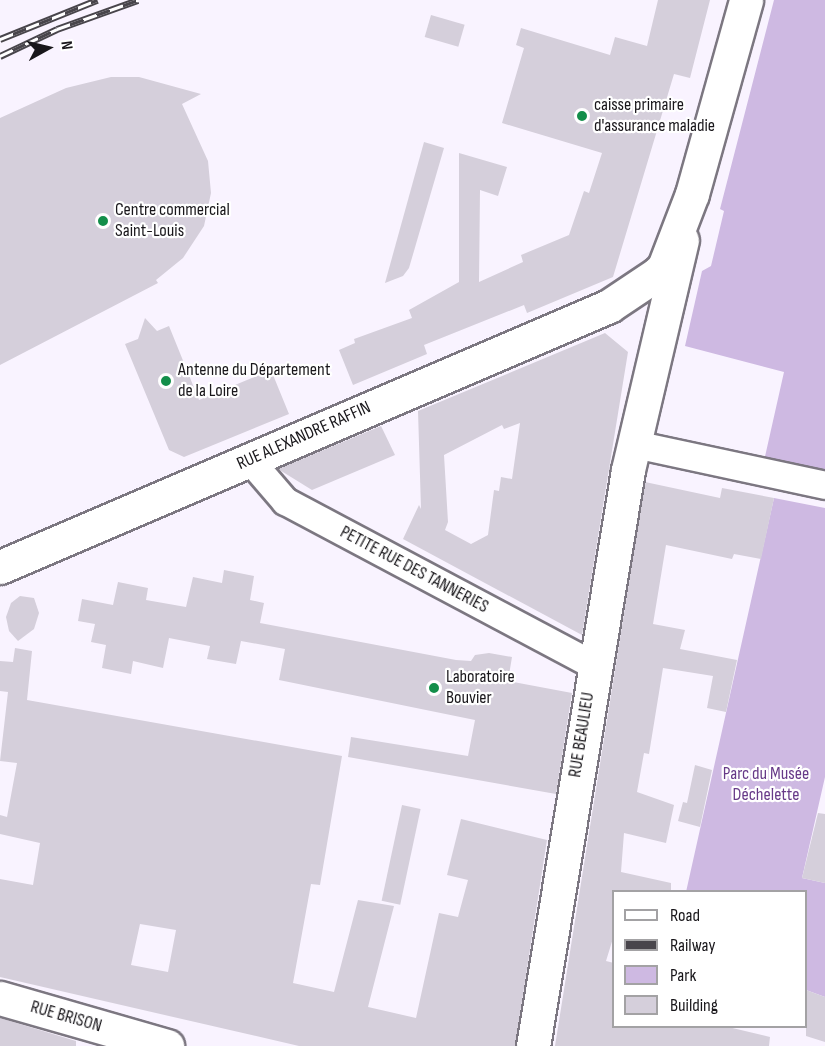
<!DOCTYPE html>
<meta charset="utf-8">
<style>
body{margin:0}
#map{position:relative;width:825px;height:1046px;overflow:hidden;background:#f9f3ff;font-family:"Sofia Sans Condensed",sans-serif}
div>[style]{position:absolute}
.green>*{inset:0;background:#ceb9e2}
.building>*{inset:0;background:#d5cfdb;transform-origin:0 0}
.roads{filter:drop-shadow(2px 0 #7c7781) drop-shadow(-2px 0 #7c7781) drop-shadow(0 2px #7c7781) drop-shadow(0 -2px #7c7781)}
.minor>*{height:27px;margin:-13.5px;padding:0 13.5px;transform-origin:13.5px;border-radius:13.5px;background:#fff}
.tertiary>*{height:33px;margin:-16.5px;padding:0 16.5px;transform-origin:16.5px;border-radius:16.5px;background:#fff}
.secondary>*{height:33px;margin:-16.5px;padding:0 16.5px;transform-origin:16.5px;border-radius:16.5px;background:#fff}
.rail>*{height:7px;margin-top:-3.5px;transform-origin:0;background:repeating-linear-gradient(90deg,#fff 0 14px,#48454b 0 28px);box-sizing:border-box;border-block:2px solid #48454b}
.dots>*{width:16px;height:16px;translate:-50% -50%;box-sizing:border-box;border:3px solid #fff;border-radius:50%}
span{translate:-50% -50%;white-space:nowrap;text-align:center;line-height:1.15;-webkit-text-stroke:4.5px #fff;paint-order:stroke}
.poi-label{font-size:18px;color:#19171b}
.left{translate:0 -50%;text-align:left}
.street-label{font-size:18px;color:#19171b}
.park-label{font-size:18px;color:#673a88}
.legend{position:absolute;left:612px;top:890px;width:195px;height:138px;box-sizing:border-box;background:#fff;border:2px solid #a3a2a4;margin:0;padding:8px 10px;list-style:none;font-size:18px;color:#19171b}
.legend li{display:flex;align-items:center;gap:12px;height:30px}
.legend b{width:30px;border:2px solid #a3a2a4}
.north{position:absolute;left:18px;top:18px;width:60px;height:60px;-webkit-text-stroke:4px #fff;paint-order:stroke;rotate:82deg;font-size:16px;font-weight:700;line-height:24px;text-align:center;color:#19171b}
.north::after{content:'';display:block;margin:auto;width:21px;height:27px;background:#19171b;clip-path:polygon(50% 0,100% 100%,50% 72%,0 100%)}
</style>
<div id="map">
<div class="green">
<div style="clip-path:polygon(774px 0,825px 0,825px 474px,764px 461px,784px 372px,685px 346px,702px 271px,711px 266px,724px 211px,720px 209px)"></div>
<div style="clip-path:polygon(774px 498px,825px 508px,825px 777px,802px 878px,825px 883px,825px 997px,806px 990px,806px 892px,686px 892px)"></div>
</div>
<div class="building">
<div style="clip-path:polygon(658px 0,710px 0,690px 78px,674px 74px,613px 277px,527px 313px,524px 305px,424px 345px,427px 354px,353px 385px,339px 350px,355px 343px,354px 339px,412px 318px,409px 310px,459px 282px,459px 153px,507px 167px,498px 196px,480px 190px,479px 282px,523px 262px,521px 255px,569px 235px,584px 191px,589px 193px,602px 153px,502px 123px,524px 48px,516px 45px,521px 28px,610px 55px,615px 37px,647px 46px)"></div>
<div style="left:431px;top:15px;width:35px;height:23px;rotate:16deg"></div>
<div style="clip-path:polygon(111px 77px,139px 77px,201px 94px,182px 104px,208px 161px,211px 193px,204px 226px,183px 258px,156px 280px,158px 283px,0 365px,0 118px,66px 88px)"></div>
<div style="clip-path:polygon(424px 142px,444px 148px,409px 268px,403px 276px,385px 283px)"></div>
<div style="clip-path:polygon(145px 318px,157px 331px,169px 326px,199px 400px,271px 370px,289px 414px,184px 457px,169px 450px,125px 344px,138px 339px)"></div>
<div style="clip-path:polygon(evenodd,605px 333px,628px 352px,582px 635px,403px 539px,419px 505px,421px 509px,418px 411px,605px 333px,520px 423px,512px 479px,501px 477px,499px 491px,494px 490px,488px 535px,471px 544px,445px 530px,448px 522px,444px 455px,502px 425px,504px 429px,520px 423px)"></div>
<div style="clip-path:polygon(381px 426px,395px 455px,312px 490px,278px 469px)"></div>
<div style="clip-path:polygon(645px 482px,720px 498px,722px 488px,774px 498px,761px 559px,734px 554px,732px 559px,666px 545px,653px 624px,685px 630px,680px 649px,737px 660px,726px 712px,707px 708px,713px 676px,663px 668px,649px 754px,644px 753px,637px 792px,674px 805px,666px 843px,624px 833px,621px 872px,671px 883px,671px 891px,614px 891px,614px 935px,606px 961px,614px 963px,614px 1026px,724px 1026px,770px 1037px,769px 1046px,555px 1046px)"></div>
<div style="clip-path:polygon(224px 570px,254px 576px,250px 600px,264px 603px,260px 623px,456px 660px,471px 661px,475px 655px,489px 653px,512px 657px,508px 681px,572px 693px,556px 794px,348px 757px,351px 737px,468px 756px,475px 720px,279px 680px,285px 649px,241px 641px,236px 664px,207px 659px,210px 646px,169px 638px,163px 668px,133px 661px,131px 674px,102px 668px,106px 645px,91px 642px,95px 624px,78px 621px,82px 599px,113px 605px,118px 582px,148px 588px,146px 600px,186px 607px,193px 577px,222px 583px)"></div>
<div style="clip-path:polygon(20px 596px,34px 598px,39px 613px,34px 629px,18px 641px,9px 631px,6px 617px,11px 603px)"></div>
<div style="clip-path:polygon(evenodd,15px 648px,32px 651px,27px 700px,342px 756px,320px 885px,311px 884px,293px 983px,334px 992px,358px 900px,394px 906px,368px 1007px,416px 1018px,439px 913px,458px 917px,468px 880px,447px 875px,461px 819px,547px 840px,515px 1046px,299px 1046px,0 977px,0 879px,33px 885px,40px 843px,0 834px,0 815px,7px 817px,17px 763px,0 761px,8px 692px,0 691px,0 661px,13px 662px,15px 648px,140px 924px,176px 930px,168px 972px,131px 965px,140px 924px)"></div>
<div style="clip-path:polygon(695px 765px,712px 770px,700px 827px,678px 821px,683px 802px,687px 803px)"></div>
<div style="left:402px;top:805px;width:19px;height:98px;rotate:12deg"></div>
<div style="clip-path:polygon(818px 813px,825px 814px,825px 883px,802px 878px)"></div>
<div style="clip-path:polygon(806px 990px,825px 997px,825px 1042px,806px 1036px)"></div>
<div style="clip-path:polygon(0 1018px,76px 1041px,76px 1046px,0 1046px)"></div>
</div>
<div class="roads">
<div class="minor">
<div style="left:634px;top:444px;width:195px;rotate:12.1deg"></div>
<div style="left:248px;top:458px;width:57px;rotate:49.3deg"></div>
<div style="left:285px;top:501px;width:349px;rotate:28deg"></div>
</div>
<div class="tertiary">
<div style="left:0;top:998px;width:174px;rotate:16deg"></div>
<div style="left:533px;top:1046px;width:584px;rotate:-80.63deg"></div>
<div style="left:628px;top:470px;width:236px;rotate:-76.8deg"></div>
</div>
<div class="secondary">
<div style="left:0;top:567px;width:663px;rotate:-23.2deg"></div>
<div style="left:609px;top:306px;width:58px;rotate:-33.7deg"></div>
<div style="left:657px;top:274px;width:10px;rotate:-45deg"></div>
<div style="left:664px;top:267px;width:78px;rotate:-69deg"></div>
<div style="left:692px;top:194px;width:201px;rotate:-74.4deg"></div>
</div>
</div>
<div class="rail">
<div style="left:0;top:39px;width:105px;rotate:-21.9deg"></div>
<div style="left:0;top:56px;width:63px;rotate:-25.3deg"></div>
<div style="left:57px;top:29px;width:86px;rotate:-19.7deg"></div>
</div>
<div class="dots">
<div style="left:582px;top:116px;background:#138e4a"></div>
<div style="left:103px;top:221px;background:#138e4a"></div>
<div style="left:166px;top:381px;background:#138e4a"></div>
<div style="left:434px;top:688px;background:#138e4a"></div>
</div>
<div class="poi-label">
<span class="left" style="left:594px;top:116px">caisse primaire<br>d'assurance maladie</span>
<span class="left" style="left:115px;top:221px">Centre commercial<br>Saint-Louis</span>
<span class="left" style="left:178px;top:381px">Antenne du Département<br>de la Loire</span>
<span class="left" style="left:446px;top:688px">Laboratoire<br>Bouvier</span>
</div>
<div class="street-label">
<span style="left:304px;top:436px;rotate:-24deg">RUE ALEXANDRE RAFFIN</span>
<span style="left:414px;top:570px;rotate:28deg">PETITE RUE DES TANNERIES</span>
<span style="left:582px;top:735px;rotate:-81deg">RUE BEAULIEU</span>
<span style="left:66px;top:1017px;rotate:16deg">RUE BRISON</span>
</div>
<div class="park-label">
<span style="left:766px;top:785px">Parc du Musée<br>Déchelette</span>
</div>
<ul class="legend">
<li><b style="height:8px;background:#fff"></b>Road</li>
<li><b style="height:8px;background:#48454b"></b>Railway</li>
<li><b style="height:16px;background:#ceb9e2"></b>Park</li>
<li><b style="height:16px;background:#d5cfdb"></b>Building</li>
</ul>
<div class="north">N</div>
</div>
